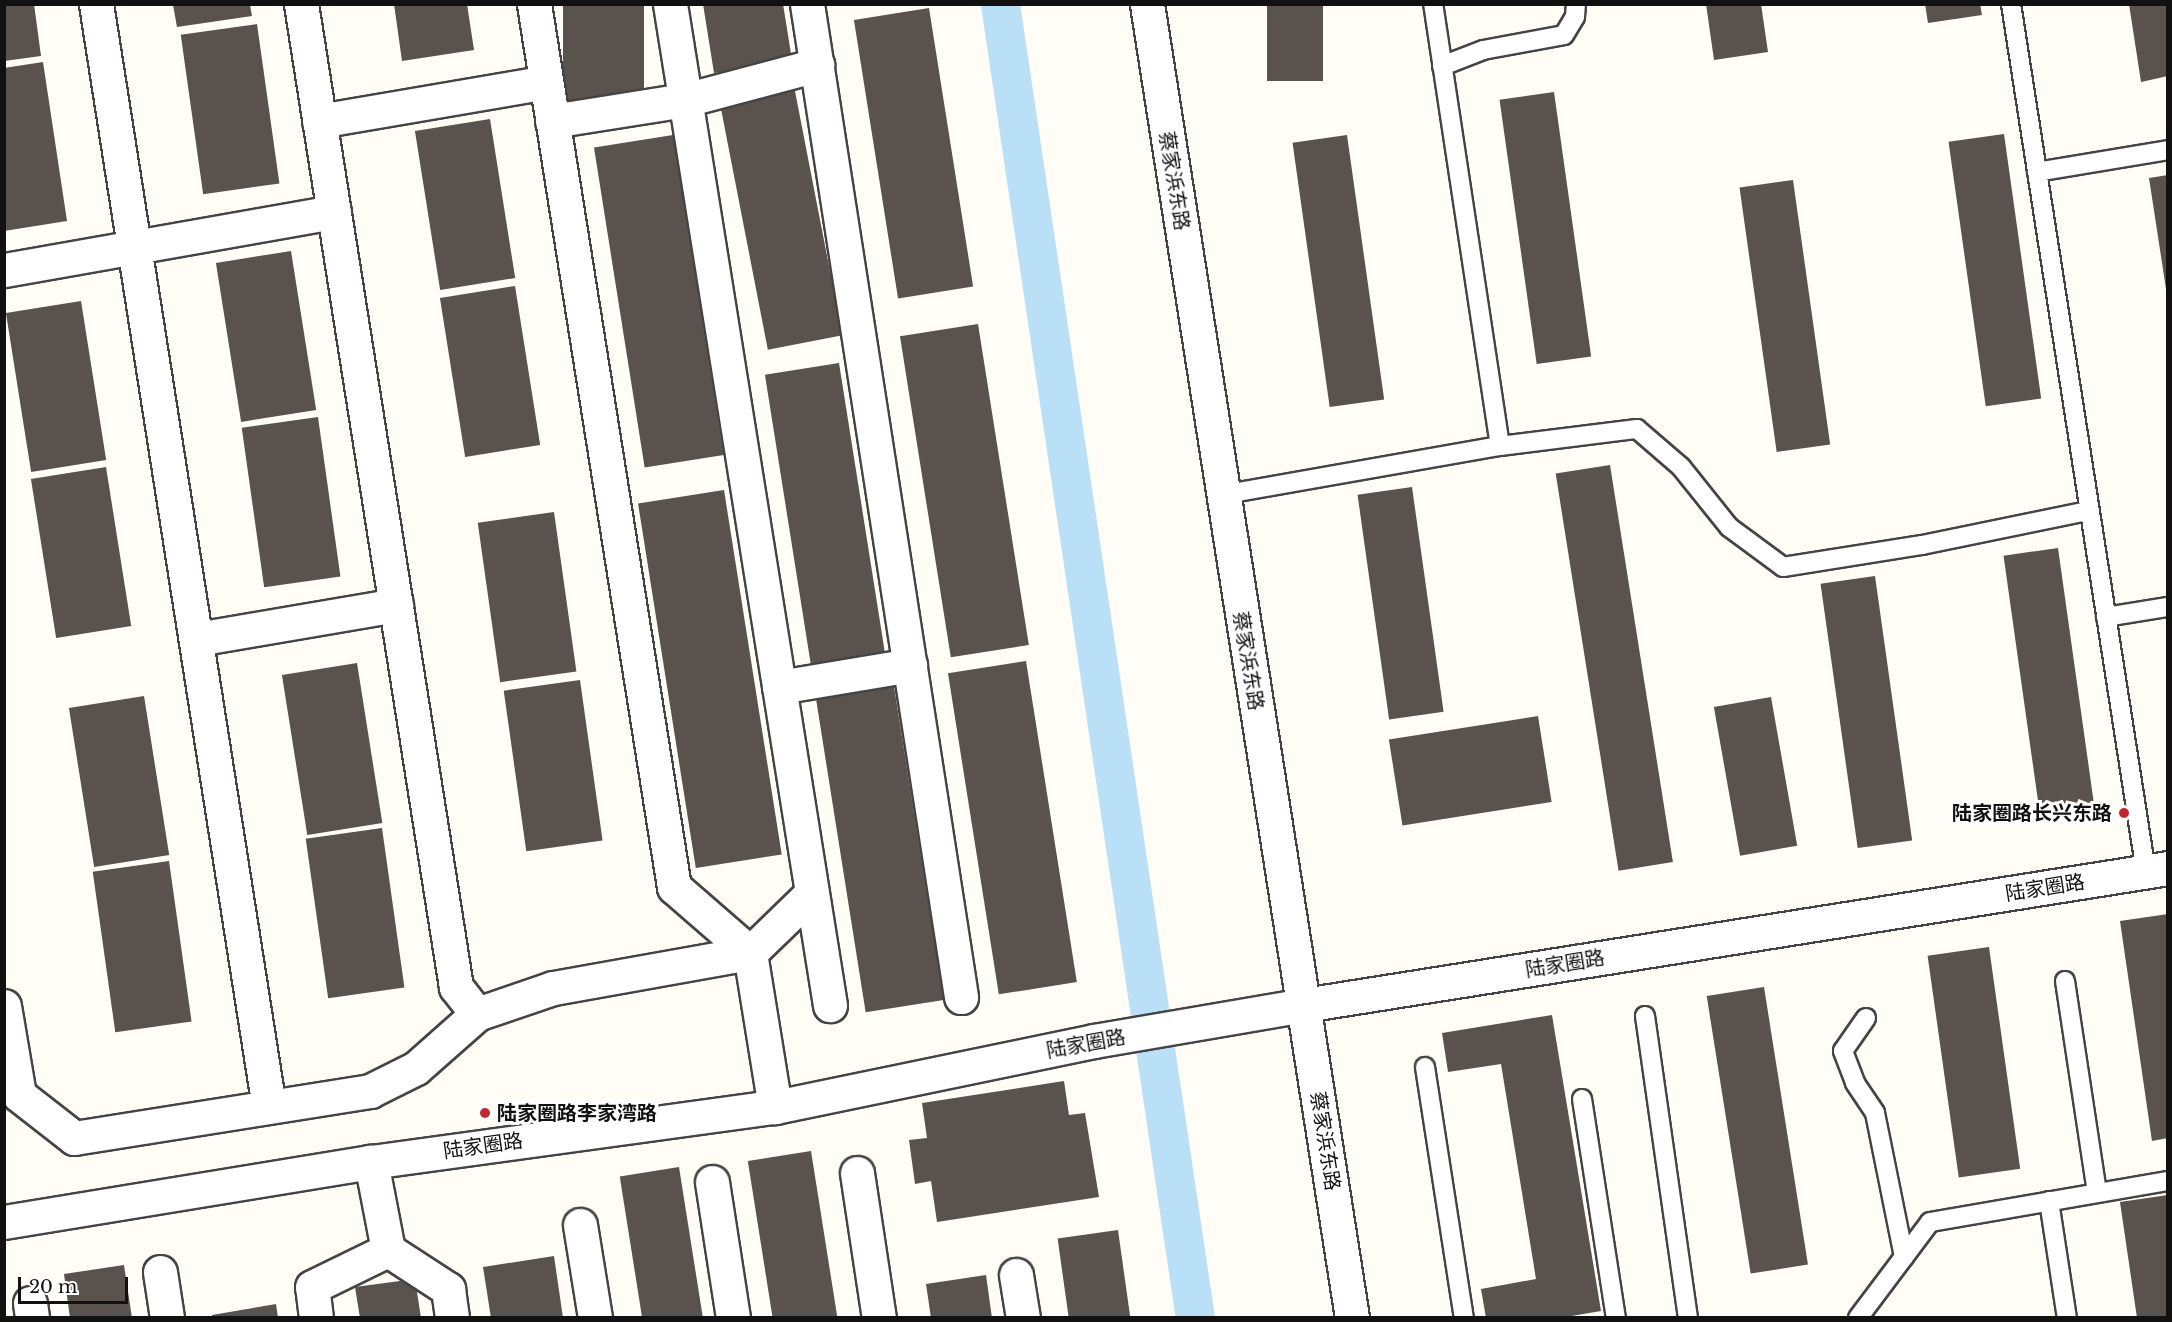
<!DOCTYPE html>
<meta charset="utf-8">
<style>
body{margin:0}
#map{position:relative;width:2172px;height:1322px;overflow:hidden;background:#fffdf5;font-family:"Libre Baskerville","Noto Sans SC",serif}
div>[style]{position:absolute}
.canal>*{height:39px;margin:-19.5px;padding:0 19.5px;transform-origin:19.5px;border-radius:19.5px;background:#b9e0f7}
.building>*{inset:0;background:#5a524d;transform-origin:0 0}
.roads{filter:drop-shadow(2px 0 #444) drop-shadow(-2px 0 #444) drop-shadow(0 2px #444) drop-shadow(0 -2px #444)}
.service>*{height:18px;margin:-9px;padding:0 9px;transform-origin:9px;border-radius:9px;background:#fff}
.minor>*{height:33px;margin:-16.5px;padding:0 16.5px;transform-origin:16.5px;border-radius:16.5px;background:#fff}
.tertiary>*{height:33px;margin:-16.5px;padding:0 16.5px;transform-origin:16.5px;border-radius:16.5px;background:#fff}
.dots>*{width:16px;height:16px;translate:-50% -50%;box-sizing:border-box;border:3px solid #fff;border-radius:50%}
span{translate:-50% -50%;white-space:nowrap;text-align:center;line-height:1.15;-webkit-text-stroke:6px #fff;paint-order:stroke}
.street-label{font-size:20px;color:#111}
.poi-label{font-size:20px;color:#111;font-weight:700}
.right{translate:-100% -50%;text-align:right}
.left{translate:0 -50%;text-align:left}
.frame{position:absolute;inset:0;border:6px solid #111;pointer-events:none}
.scale{position:absolute;left:18px;top:1277px;width:110px;height:27px;box-sizing:border-box;border:3px solid #111;border-top:0;padding-left:8px;font-size:18px;line-height:21px;white-space:nowrap;color:#111;-webkit-text-stroke:4px #fff;paint-order:stroke}
</style>
<div id="map">
<div class="canal">
<div style="left:1000px;top:4px;width:1328px;rotate:81.56deg"></div>
</div>
<div class="building">
<div style="clip-path:polygon(4px 4px,34px 4px,41px 56px,4px 61px)"></div>
<div style="clip-path:polygon(394px 4px,467px 4px,474px 50px,402px 61px)"></div>
<div style="left:563px;top:4px;width:81px;height:98px"></div>
<div style="clip-path:polygon(703px 4px,783px 4px,792px 60px,714px 73px)"></div>
<div style="left:1267px;top:4px;width:56px;height:77px"></div>
<div style="clip-path:polygon(1706px 4px,1761px 4px,1768px 52px,1714px 60px)"></div>
<div style="clip-path:polygon(1925px 4px,1980px 4px,1982px 15px,1928px 23px)"></div>
<div style="clip-path:polygon(2129px 4px,2168px 4px,2168px 76px,2141px 82px)"></div>
<div style="clip-path:polygon(173px 5px,250px 5px,252px 16px,177px 27px)"></div>
<div style="left:929px;top:8px;width:282px;height:76px;rotate:81deg"></div>
<div style="left:257px;top:24px;width:161px;height:77px;rotate:82deg"></div>
<div style="clip-path:polygon(43px 62px,67px 221px,4px 231px,4px 68px)"></div>
<div style="left:794px;top:86px;width:254px;height:76px;rotate:79deg"></div>
<div style="left:1554px;top:92px;width:267px;height:55px;rotate:82deg"></div>
<div style="left:490px;top:119px;width:161px;height:76px;rotate:81deg"></div>
<div style="left:2004px;top:134px;width:267px;height:56px;rotate:82deg"></div>
<div style="left:673px;top:135px;width:324px;height:80px;rotate:81deg"></div>
<div style="left:1347px;top:135px;width:267px;height:55px;rotate:82deg"></div>
<div style="clip-path:polygon(2168px 175px,2168px 289px,2166px 289px,2149px 178px)"></div>
<div style="left:1793px;top:180px;width:267px;height:54px;rotate:82deg"></div>
<div style="left:291px;top:251px;width:161px;height:76px;rotate:81deg"></div>
<div style="left:515px;top:286px;width:161px;height:76px;rotate:81deg"></div>
<div style="left:81px;top:301px;width:161px;height:76px;rotate:81deg"></div>
<div style="left:978px;top:324px;width:325px;height:79px;rotate:81deg"></div>
<div style="left:839px;top:363px;width:297px;height:75px;rotate:81deg"></div>
<div style="left:318px;top:417px;width:161px;height:77px;rotate:82deg"></div>
<div style="left:1610px;top:465px;width:402px;height:55px;rotate:81deg"></div>
<div style="left:106px;top:467px;width:161px;height:76px;rotate:81deg"></div>
<div style="left:1412px;top:487px;width:227px;height:55px;rotate:82deg"></div>
<div style="left:724px;top:490px;width:369px;height:87px;rotate:81deg"></div>
<div style="left:554px;top:512px;width:161px;height:77px;rotate:82deg"></div>
<div style="left:2058px;top:548px;width:267px;height:55px;rotate:82deg"></div>
<div style="left:1875px;top:576px;width:267px;height:55px;rotate:82deg"></div>
<div style="left:1026px;top:661px;width:325px;height:79px;rotate:81deg"></div>
<div style="left:357px;top:663px;width:162px;height:76px;rotate:81deg"></div>
<div style="left:580px;top:680px;width:162px;height:77px;rotate:82deg"></div>
<div style="left:893px;top:680px;width:324px;height:79px;rotate:81deg"></div>
<div style="left:144px;top:696px;width:161px;height:76px;rotate:81deg"></div>
<div style="left:1771px;top:697px;width:151px;height:58px;rotate:80deg"></div>
<div style="left:1538px;top:716px;width:87px;height:151px;rotate:81deg"></div>
<div style="left:382px;top:828px;width:161px;height:77px;rotate:82deg"></div>
<div style="left:169px;top:861px;width:162px;height:77px;rotate:82deg"></div>
<div style="clip-path:polygon(2168px 914px,2168px 1138px,2152px 1141px,2120px 921px)"></div>
<div style="left:1989px;top:947px;width:224px;height:62px;rotate:82deg"></div>
<div style="left:1764px;top:987px;width:281px;height:58px;rotate:81deg"></div>
<div style="clip-path:polygon(1552px 1015px,1601px 1311px,1560px 1318px,1486px 1318px,1481px 1289px,1536px 1279px,1501px 1064px,1448px 1072px,1442px 1033px)"></div>
<div style="clip-path:polygon(1064px 1081px,1069px 1115px,1085px 1113px,1099px 1197px,937px 1222px,931px 1181px,915px 1184px,909px 1140px,927px 1138px,922px 1103px)"></div>
<div style="left:811px;top:1151px;width:169px;height:64px;rotate:81deg"></div>
<div style="left:679px;top:1167px;width:153px;height:60px;rotate:81deg"></div>
<div style="clip-path:polygon(2168px 1195px,2168px 1318px,2137px 1318px,2120px 1202px)"></div>
<div style="left:1118px;top:1230px;width:89px;height:61px;rotate:82deg"></div>
<div style="clip-path:polygon(554px 1256px,563px 1318px,491px 1318px,483px 1267px)"></div>
<div style="clip-path:polygon(124px 1265px,132px 1318px,70px 1318px,64px 1274px)"></div>
<div style="clip-path:polygon(986px 1275px,992px 1318px,931px 1318px,926px 1284px)"></div>
<div style="clip-path:polygon(415px 1279px,421px 1318px,360px 1318px,355px 1287px)"></div>
<div style="clip-path:polygon(276px 1304px,278px 1318px,212px 1318px,212px 1315px)"></div>
</div>
<div class="roads">
<div class="service">
<div style="left:2011px;top:4px;width:878px;rotate:81.16deg"></div>
<div style="left:1442px;top:66px;width:44px;rotate:-21.3deg"></div>
<div style="left:1483px;top:50px;width:82px;rotate:-10.5deg"></div>
<div style="left:1564px;top:35px;width:21px;rotate:-59deg"></div>
<div style="left:1575px;top:17px;width:13px;rotate:-86deg"></div>
<div style="left:2037px;top:172px;width:133px;rotate:-9.5deg"></div>
<div style="left:1500px;top:446px;width:138px;rotate:-7.1deg"></div>
<div style="left:1637px;top:429px;width:58px;rotate:40.8deg"></div>
<div style="left:1681px;top:467px;width:77px;rotate:51.3deg"></div>
<div style="left:1729px;top:527px;width:67px;rotate:36.5deg"></div>
<div style="left:1783px;top:567px;width:141px;rotate:-9deg"></div>
<div style="left:1922px;top:545px;width:169px;rotate:-11.6deg"></div>
<div style="left:1221px;top:495px;width:283px;rotate:-10deg"></div>
<div style="left:1500px;top:446px;width:447px;rotate:-98.6deg"></div>
<div style="left:2106px;top:617px;width:63px;rotate:-9.2deg"></div>
<div style="left:2065px;top:981px;width:214px;rotate:81.4deg"></div>
<div style="left:1645px;top:1016px;width:305px;rotate:81.9deg"></div>
<div style="left:1866px;top:1018px;width:40px;rotate:124.9deg"></div>
<div style="left:1843px;top:1051px;width:34px;rotate:69deg"></div>
<div style="left:1855px;top:1083px;width:36px;rotate:56deg"></div>
<div style="left:1875px;top:1113px;width:147px;rotate:78.6deg"></div>
<div style="left:1425px;top:1067px;width:254px;rotate:81.2deg"></div>
<div style="left:1582px;top:1099px;width:222px;rotate:81.2deg"></div>
<div style="left:2049px;top:1201px;width:118px;rotate:81.3deg"></div>
<div style="left:1858px;top:1318px;width:120px;rotate:-53.1deg"></div>
<div style="left:1930px;top:1222px;width:242px;rotate:-9.8deg"></div>
</div>
<div class="minor">
<div style="left:96px;top:4px;width:1116px;rotate:81.09deg"></div>
<div style="left:301px;top:4px;width:995px;rotate:81.04deg"></div>
<div style="left:456px;top:987px;width:34px;rotate:52deg"></div>
<div style="left:534px;top:4px;width:894px;rotate:80.99deg"></div>
<div style="left:674px;top:887px;width:101px;rotate:41deg"></div>
<div style="left:750px;top:953px;width:86px;rotate:-44.1deg"></div>
<div style="left:670px;top:4px;width:1014px;rotate:80.92deg"></div>
<div style="left:807px;top:4px;width:1005px;rotate:81.18deg"></div>
<div style="left:319px;top:121px;width:230px;rotate:-9.7deg"></div>
<div style="left:552px;top:121px;width:135px;rotate:-9deg"></div>
<div style="left:685px;top:100px;width:137px;rotate:-14.9deg"></div>
<div style="left:4px;top:270px;width:335px;rotate:-10deg"></div>
<div style="left:197px;top:639px;width:202px;rotate:-9.7deg"></div>
<div style="left:779px;top:687px;width:133px;rotate:-9.5deg"></div>
<div style="left:4px;top:1006px;width:90px;rotate:80.4deg"></div>
<div style="left:19px;top:1095px;width:70px;rotate:38deg"></div>
<div style="left:74px;top:1138px;width:300px;rotate:-9deg"></div>
<div style="left:370px;top:1091px;width:51px;rotate:-26.6deg"></div>
<div style="left:416px;top:1068px;width:81px;rotate:-41.5deg"></div>
<div style="left:477px;top:1014px;width:80px;rotate:-18.9deg"></div>
<div style="left:553px;top:988px;width:200px;rotate:-10.1deg"></div>
<div style="left:750px;top:953px;width:156px;rotate:80.8deg"></div>
<div style="left:857px;top:1173px;width:147px;rotate:81.4deg"></div>
<div style="left:712px;top:1182px;width:138px;rotate:81.2deg"></div>
<div style="left:4px;top:1222px;width:372px;rotate:-9.3deg"></div>
<div style="left:371px;top:1162px;width:408px;rotate:-7.8deg"></div>
<div style="left:775px;top:1107px;width:326px;rotate:-11.7deg"></div>
<div style="left:1094px;top:1041px;width:213px;rotate:-9.7deg"></div>
<div style="left:1304px;top:1005px;width:875px;rotate:-9.01deg"></div>
<div style="left:580px;top:1225px;width:94px;rotate:80.8deg"></div>
<div style="left:388px;top:1250px;width:72px;rotate:33deg"></div>
<div style="left:448px;top:1289px;width:29px;rotate:82deg"></div>
<div style="left:160px;top:1272px;width:47px;rotate:81.3deg"></div>
<div style="left:1016px;top:1275px;width:44px;rotate:80.8deg"></div>
<div style="left:30px;top:1303px;width:15px;rotate:82deg"></div>
<div style="left:316px;top:1318px;width:31px;rotate:-97deg"></div>
<div style="left:312px;top:1287px;width:85px;rotate:-26deg"></div>
<div style="left:388px;top:1250px;width:90px;rotate:-100.9deg"></div>
</div>
<div class="tertiary">
<div style="left:1147px;top:4px;width:1330px;rotate:81.13deg"></div>
</div>
</div>
<div class="dots">
<div style="left:2124px;top:813px;background:#c4262e"></div>
<div style="left:485px;top:1113px;background:#c4262e"></div>
</div>
<div class="street-label">
<span style="left:1174px;top:181px;rotate:81deg">蔡家浜东路</span>
<span style="left:1248px;top:661px;rotate:81deg">蔡家浜东路</span>
<span style="left:2045px;top:888px;rotate:-9deg">陆家圈路</span>
<span style="left:1565px;top:964px;rotate:-9deg">陆家圈路</span>
<span style="left:1086px;top:1044px;rotate:-10deg">陆家圈路</span>
<span style="left:1325px;top:1141px;rotate:81deg">蔡家浜东路</span>
<span style="left:483px;top:1146px;rotate:-8deg">陆家圈路</span>
</div>
<div class="poi-label">
<span class="right" style="left:2112px;top:813px">陆家圈路长兴东路</span>
<span class="left" style="left:497px;top:1113px">陆家圈路李家湾路</span>
</div>
<div class="frame"></div>
<div class="scale">20 m</div>
</div>
